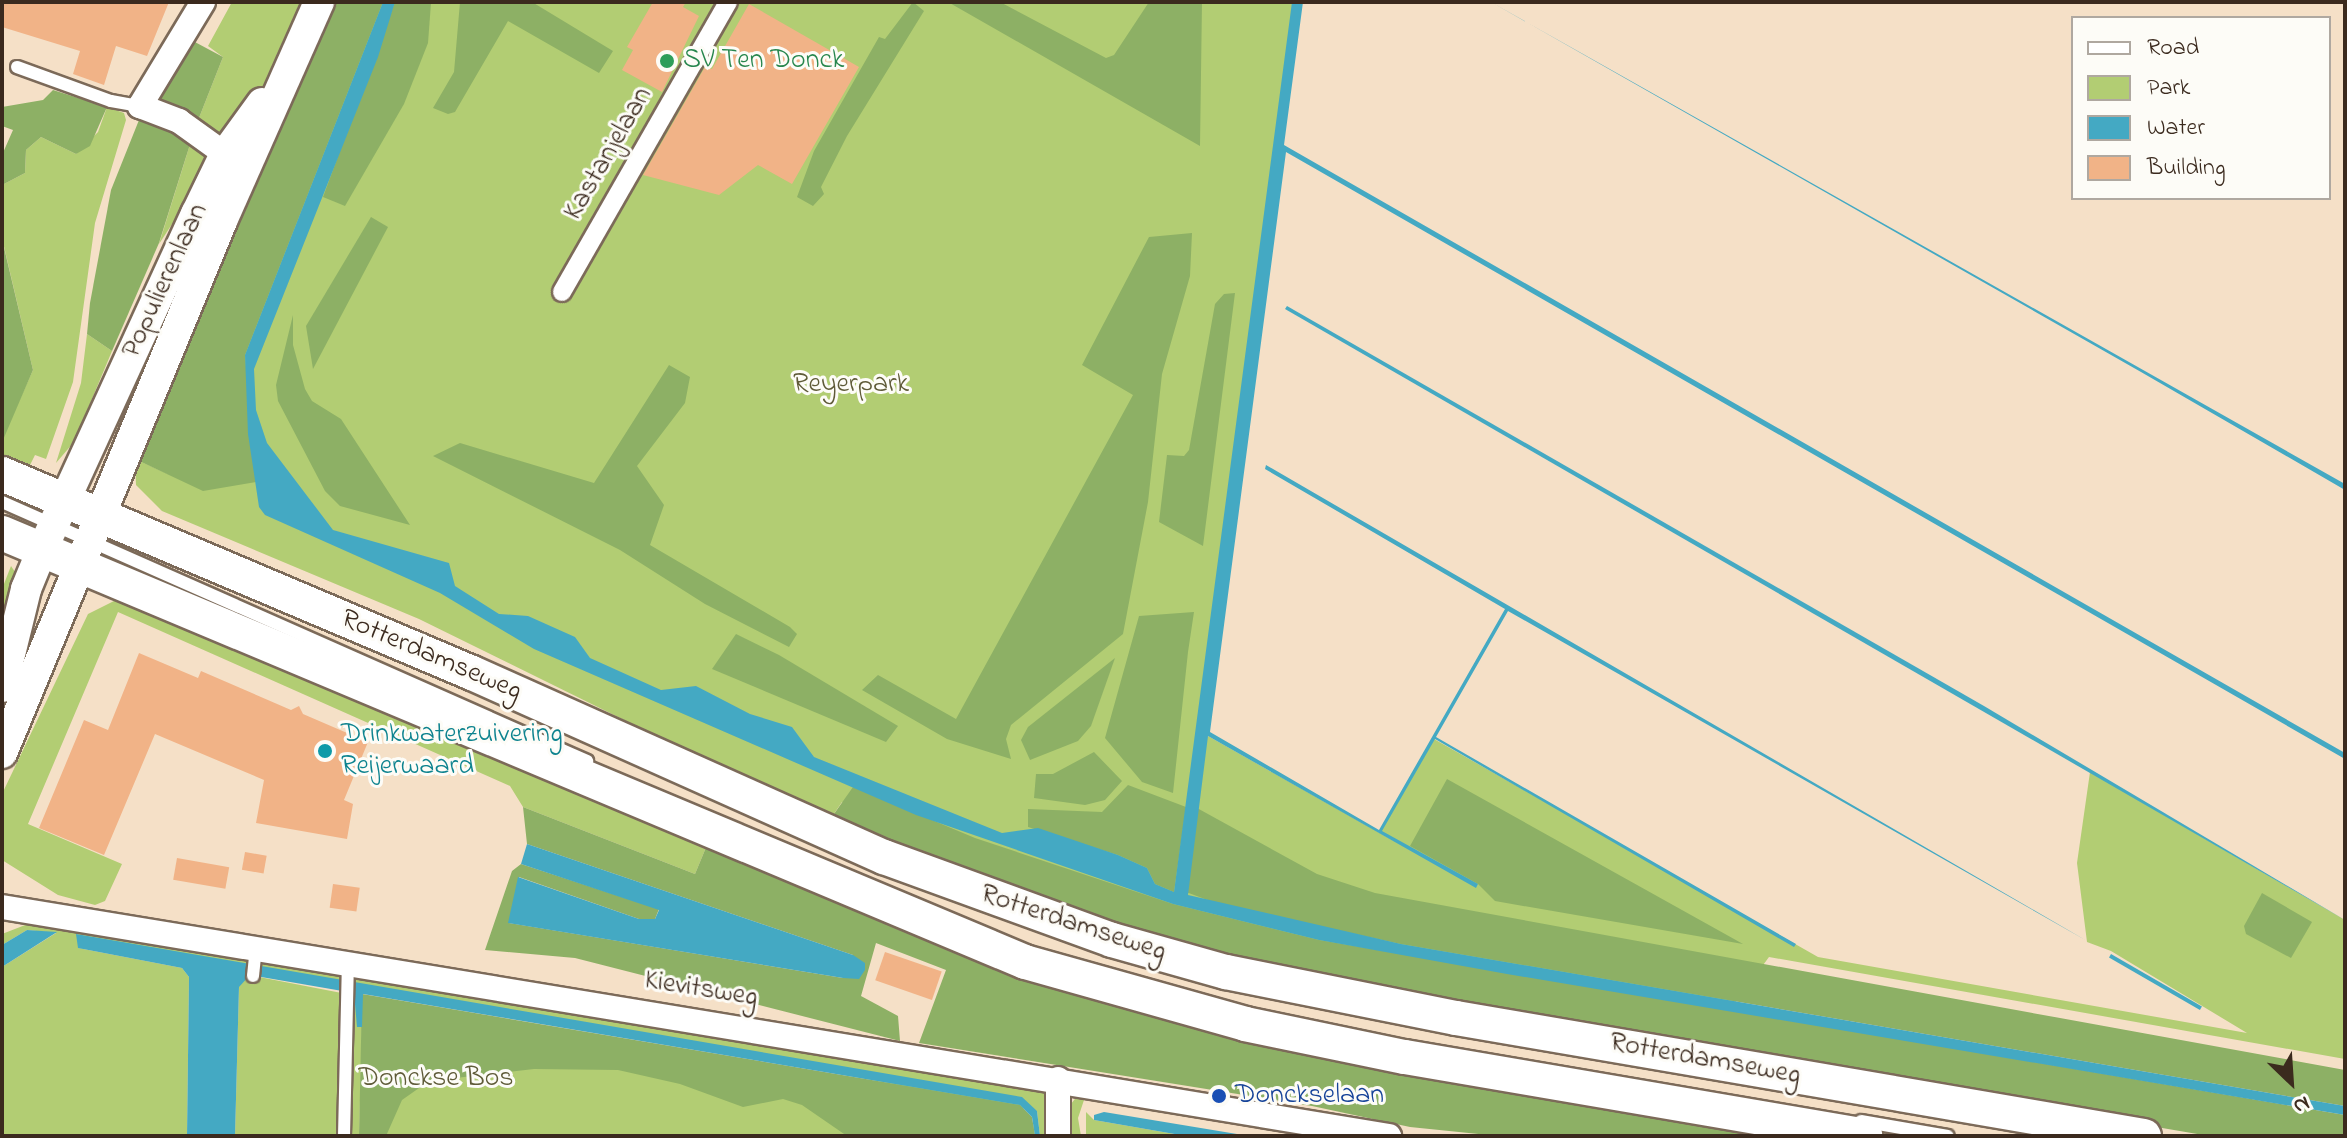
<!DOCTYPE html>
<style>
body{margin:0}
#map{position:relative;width:2347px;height:1138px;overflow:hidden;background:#f5e0c7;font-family:"Indie Flower",sans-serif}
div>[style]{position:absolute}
.green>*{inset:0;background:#b2cd73;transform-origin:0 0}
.forest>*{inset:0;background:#8db065}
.water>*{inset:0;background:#44a9c3;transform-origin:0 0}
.building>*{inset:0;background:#f1b387;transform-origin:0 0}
.roads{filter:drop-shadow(2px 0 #7c6a59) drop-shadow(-2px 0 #7c6a59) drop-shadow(0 2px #7c6a59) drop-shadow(0 -2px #7c6a59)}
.service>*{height:12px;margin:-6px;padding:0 6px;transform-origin:6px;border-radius:6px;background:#fff}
.pedestrian>*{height:18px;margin:-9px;padding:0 9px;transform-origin:9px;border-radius:9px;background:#fff}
.minor>*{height:24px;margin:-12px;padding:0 12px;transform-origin:12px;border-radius:12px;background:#fff}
.tertiary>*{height:30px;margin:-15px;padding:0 15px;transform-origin:15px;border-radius:15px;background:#fff}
.secondary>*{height:34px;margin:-17px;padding:0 17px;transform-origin:17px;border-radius:17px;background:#fff}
.dots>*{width:22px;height:22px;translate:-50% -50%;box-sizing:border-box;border:4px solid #fdfcf7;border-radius:50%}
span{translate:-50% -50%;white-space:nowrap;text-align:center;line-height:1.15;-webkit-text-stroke:6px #fdfcf7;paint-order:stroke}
.leisure-label{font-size:28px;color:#27864d}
.left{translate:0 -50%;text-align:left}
.street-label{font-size:28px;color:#3b2a1e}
.park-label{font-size:28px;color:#5f5b38}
.culture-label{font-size:28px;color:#0d838f}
.transit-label{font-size:28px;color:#164399}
.frame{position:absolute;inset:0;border:4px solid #3b2a1e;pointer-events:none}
.legend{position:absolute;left:2071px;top:16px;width:260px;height:184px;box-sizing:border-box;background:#fdfcf7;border:2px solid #afa8a0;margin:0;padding:10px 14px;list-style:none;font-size:24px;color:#3b2a1e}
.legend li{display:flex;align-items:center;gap:16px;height:40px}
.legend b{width:40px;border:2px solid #afa8a0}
.north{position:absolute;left:2251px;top:1042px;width:80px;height:80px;-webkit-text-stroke:6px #fdfcf7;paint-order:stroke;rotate:155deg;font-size:22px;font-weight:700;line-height:32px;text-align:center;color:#3b2a1e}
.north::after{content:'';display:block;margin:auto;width:28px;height:36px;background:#3b2a1e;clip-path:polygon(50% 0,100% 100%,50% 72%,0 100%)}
</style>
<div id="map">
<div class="green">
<div style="clip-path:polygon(232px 2px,308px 2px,267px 87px,221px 138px,197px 123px,223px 57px,208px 46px)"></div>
<div style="clip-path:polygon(336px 2px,1294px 2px,1194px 747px,1208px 736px,1394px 841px,1381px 831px,1434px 739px,1818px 957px,2247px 1033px,2111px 951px,2087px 942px,2077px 863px,2090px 772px,2345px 920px,2345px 1059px,1769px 957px,1713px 1033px,1380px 976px,842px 802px,829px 821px,419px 619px,162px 511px,136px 485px,135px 459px,168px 474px)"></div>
<div style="clip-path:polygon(107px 107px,124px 113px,126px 120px,95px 223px,73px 382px,46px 459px,35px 455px,28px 469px,2px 459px,2px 439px,33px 370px,2px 238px,4px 184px,25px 173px,26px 150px,41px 137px,76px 154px,98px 132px)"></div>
<div style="clip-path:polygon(192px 138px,208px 152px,208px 169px,159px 244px)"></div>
<div style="clip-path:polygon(87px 334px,112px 351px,74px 442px,56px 463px,81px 383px)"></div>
<div style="clip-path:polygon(11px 566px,17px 575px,2px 670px,2px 589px)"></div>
<div style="clip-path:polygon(120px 598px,707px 845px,695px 874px,523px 807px,510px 786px,118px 612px,28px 824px,122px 864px,105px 901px,95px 905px,58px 895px,2px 860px,2px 794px,88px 614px)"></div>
<div style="clip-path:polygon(33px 922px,248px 956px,249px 965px,78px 948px,182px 968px,189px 977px,187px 1136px,2px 1136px,2px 967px,56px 933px,27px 930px,2px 945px,2px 934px)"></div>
<div style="left:263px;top:959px;width:79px;height:9px;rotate:9deg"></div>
<div style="clip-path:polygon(355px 974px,1044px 1090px,1052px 1136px,1040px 1136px,1037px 1111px,352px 983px)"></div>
<div style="clip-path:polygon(249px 975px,357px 996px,357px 1026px,362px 1027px,359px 1136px,235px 1136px,239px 986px)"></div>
<div style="clip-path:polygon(375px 1010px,1033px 1123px,1035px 1136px,373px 1136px)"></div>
<div style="clip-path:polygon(1086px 1094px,1078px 1118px,1081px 1136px,1067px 1136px,1067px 1109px,1078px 1095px)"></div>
<div style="clip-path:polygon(1086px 1112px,1094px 1120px,1186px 1136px,1086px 1136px)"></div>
</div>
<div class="forest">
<div style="clip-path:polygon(332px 2px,383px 2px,245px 355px,256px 482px,203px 491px,135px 459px,185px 324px,207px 296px)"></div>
<div style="clip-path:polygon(395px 2px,431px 3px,428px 43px,404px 104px,345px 206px,323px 197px)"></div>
<div style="clip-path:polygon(460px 2px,532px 2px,613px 51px,599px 73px,508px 21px,455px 112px,448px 114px,433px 108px,454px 72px)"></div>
<div style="clip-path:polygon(913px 2px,924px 11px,847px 136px,821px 187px,824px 194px,813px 206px,797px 197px,814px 151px,879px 37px,885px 39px)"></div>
<div style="clip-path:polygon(948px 2px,1000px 2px,1106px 58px,1114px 55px,1149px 2px,1202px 2px,1200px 146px)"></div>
<div style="clip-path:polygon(193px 41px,223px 57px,197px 123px,157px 100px)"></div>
<div style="clip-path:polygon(53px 90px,107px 107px,90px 146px,76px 154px,41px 137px,26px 150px,25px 173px,4px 184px,2px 239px,33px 370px,3px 440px,2px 439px,2px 155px,13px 130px,2px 126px,2px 107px,43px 100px)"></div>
<div style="clip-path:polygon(141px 115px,192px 138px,159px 243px,112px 351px,87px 334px,90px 303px,111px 190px)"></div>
<div style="clip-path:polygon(371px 217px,388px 227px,313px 369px,306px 326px)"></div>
<div style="clip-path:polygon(1192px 233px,1190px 276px,1162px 374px,1148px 502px,1123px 634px,1011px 725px,1006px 739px,1011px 759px,947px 739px,862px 690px,878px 675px,956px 719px,1133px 395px,1082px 365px,1149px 237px)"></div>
<div style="clip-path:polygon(1235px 293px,1203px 546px,1159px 522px,1167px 455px,1184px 456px,1189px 450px,1215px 304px,1224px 294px)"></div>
<div style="clip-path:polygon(293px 315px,293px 345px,305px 389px,312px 401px,341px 419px,410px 525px,340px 506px,325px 491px,278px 401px,276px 385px)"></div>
<div style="clip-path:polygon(669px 365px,690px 377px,685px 403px,637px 466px,664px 505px,650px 545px,790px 627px,797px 634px,789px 647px,705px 604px,620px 550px,433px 456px,460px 443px,594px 483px)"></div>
<div style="clip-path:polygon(1194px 612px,1188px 652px,1173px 793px,1142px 782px,1105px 738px,1139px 616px)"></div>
<div style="clip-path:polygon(736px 634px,779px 655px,898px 726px,886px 742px,712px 669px)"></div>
<div style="clip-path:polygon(1115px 658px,1091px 726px,1078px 741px,1030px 760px,1021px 740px,1028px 727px)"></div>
<div style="clip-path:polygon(1094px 752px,1122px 781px,1105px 800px,1085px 805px,1034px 798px,1036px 774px,1053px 774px)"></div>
<div style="clip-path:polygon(1447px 779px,1743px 944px,1495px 901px,1478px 884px,1410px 846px)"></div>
<div style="clip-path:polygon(1128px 785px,1186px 807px,1174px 892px,1155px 884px,1147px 868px,1118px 855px,1028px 827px,1028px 809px,1102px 812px)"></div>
<div style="clip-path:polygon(853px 787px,975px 838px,1173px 904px,1319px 940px,2345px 1115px,2345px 1136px,2209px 1136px,1601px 1032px,1173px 946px,829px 821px)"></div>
<div style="clip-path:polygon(523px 807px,695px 874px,707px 845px,926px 936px,1774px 1136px,1498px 1136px,1410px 1127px,1312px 1106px,919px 1043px,946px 970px,876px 943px,861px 996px,898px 1016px,900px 1041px,575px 958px,485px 950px,512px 871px,521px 864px,659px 909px,655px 919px,639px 919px,519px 877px,509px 923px,843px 978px,853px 955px,527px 844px)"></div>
<div style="clip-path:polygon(1197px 808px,1317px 874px,1375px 893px,2345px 1070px,2345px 1106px,1401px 944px,1221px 905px,1186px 892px)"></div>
<div style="clip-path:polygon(2262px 893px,2312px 922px,2291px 958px,2246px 934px,2244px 926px)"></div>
<div style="clip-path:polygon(362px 994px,1020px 1105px,1032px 1117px,1035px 1136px,847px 1136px,802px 1105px,783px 1099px,743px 1107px,680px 1084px,618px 1070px,534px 1069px,429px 1081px,402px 1100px,386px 1136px,359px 1136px)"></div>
</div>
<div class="water">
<div style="clip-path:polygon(383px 2px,395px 2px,378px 57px,254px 369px,256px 410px,267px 443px,333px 530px,449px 563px,455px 586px,499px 614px,528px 616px,575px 637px,590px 658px,661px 690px,696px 686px,750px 714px,792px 727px,814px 757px,1002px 833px,1038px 828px,1118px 855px,1147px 868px,1155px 884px,1174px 892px,1292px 2px,1303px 2px,1284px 145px,2345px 753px,2345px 759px,1286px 152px,1210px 732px,1379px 830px,1505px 609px,1265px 469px,1266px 465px,2087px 941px,1508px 611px,1436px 737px,1796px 944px,1794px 947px,1435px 739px,1382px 831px,1478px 884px,1476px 888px,1208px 736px,1188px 895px,1401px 944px,2345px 1106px,2345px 1115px,1507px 974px,1319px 940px,1173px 904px,916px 815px,534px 649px,440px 593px,265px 515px,259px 507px,248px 434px,245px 355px)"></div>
<div style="clip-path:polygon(1491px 2px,2345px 484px,2345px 490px,2141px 372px)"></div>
<div style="clip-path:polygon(1287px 306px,1984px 706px,2345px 920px,1285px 309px)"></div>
<div style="clip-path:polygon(527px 844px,853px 955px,865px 963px,865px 970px,859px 979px,843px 978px,508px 923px,518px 877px,639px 919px,655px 919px,659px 910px,521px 864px)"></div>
<div style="clip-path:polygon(27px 930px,57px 932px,2px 967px,2px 945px)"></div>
<div style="clip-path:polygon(76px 934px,1022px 1097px,1037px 1111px,1040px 1136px,1035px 1136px,1032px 1117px,1020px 1105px,363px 994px,362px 1027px,357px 1027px,354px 993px,250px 975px,239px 987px,235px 1136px,187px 1136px,189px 977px,182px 968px,78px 948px)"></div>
<div style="left:2111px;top:954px;width:105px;height:4px;rotate:30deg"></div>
<div style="clip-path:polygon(1104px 1112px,1249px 1136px,1186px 1136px,1094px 1120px,1094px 1115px)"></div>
</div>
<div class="building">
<div style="clip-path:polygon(2px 2px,169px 2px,147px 56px,116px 46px,104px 85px,73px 74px,80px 51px,2px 27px)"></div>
<div style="clip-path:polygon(653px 2px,686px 2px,683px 7px,699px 16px,662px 92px,622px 70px,633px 50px,627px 47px)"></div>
<div style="clip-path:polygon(749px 4px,859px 67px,792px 184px,758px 165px,719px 195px,643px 175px,705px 67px,712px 69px)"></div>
<div style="clip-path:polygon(139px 653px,198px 678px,201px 671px,291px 710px,299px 706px,303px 714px,368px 742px,344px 800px,353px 804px,347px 839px,256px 823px,264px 780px,155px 734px,104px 855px,39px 828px,84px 720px,108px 730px)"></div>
<div style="left:245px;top:852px;width:22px;height:18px;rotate:10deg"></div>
<div style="left:177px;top:858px;width:53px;height:22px;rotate:10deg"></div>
<div style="left:333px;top:884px;width:27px;height:24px;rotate:8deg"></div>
<div style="left:885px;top:952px;width:60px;height:30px;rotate:19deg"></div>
</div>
<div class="roads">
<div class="service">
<div style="left:17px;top:67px;width:100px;rotate:19.9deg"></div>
<div style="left:111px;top:101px;width:29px;rotate:10deg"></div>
<div style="left:2px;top:502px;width:640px;rotate:23.88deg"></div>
<div style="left:253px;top:976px;width:29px;rotate:-84deg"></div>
<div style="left:1861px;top:1121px;width:88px;rotate:9.8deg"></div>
<div style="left:344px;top:1136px;width:172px;rotate:-88.7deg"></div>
</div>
<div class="pedestrian">
<div style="left:562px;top:292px;width:334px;rotate:-60.2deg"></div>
</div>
<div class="minor">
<div style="left:203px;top:2px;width:122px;rotate:121.2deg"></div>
<div style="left:140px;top:106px;width:42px;rotate:21deg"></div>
<div style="left:179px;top:121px;width:57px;rotate:35.7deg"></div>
<div style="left:2px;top:907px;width:1406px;rotate:9.38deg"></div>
<div style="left:1058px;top:1136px;width:57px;rotate:-90deg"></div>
</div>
<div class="tertiary">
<div style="left:2px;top:687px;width:101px;rotate:-76.2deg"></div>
<div style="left:26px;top:589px;width:42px;rotate:-67.7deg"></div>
<div style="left:42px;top:550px;width:370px;rotate:-65.4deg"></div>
<div style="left:196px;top:214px;width:67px;rotate:-64.2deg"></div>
<div style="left:225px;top:154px;width:63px;rotate:-54deg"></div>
<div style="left:2px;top:753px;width:576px;rotate:-67.53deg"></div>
<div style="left:222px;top:221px;width:240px;rotate:-66.1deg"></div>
</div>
<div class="secondary">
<div style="left:2px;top:474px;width:510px;rotate:22.95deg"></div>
<div style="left:472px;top:673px;width:451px;rotate:24.1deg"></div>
<div style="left:884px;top:857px;width:243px;rotate:20deg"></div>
<div style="left:1112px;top:940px;width:118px;rotate:15.7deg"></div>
<div style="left:1226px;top:972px;width:235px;rotate:11.3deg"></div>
<div style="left:1456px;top:1018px;width:698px;rotate:9.73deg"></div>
<div style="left:2px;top:533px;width:1109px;rotate:22.75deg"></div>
<div style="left:1025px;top:962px;width:229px;rotate:15.7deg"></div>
<div style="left:1245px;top:1024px;width:163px;rotate:11.7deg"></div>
<div style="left:1405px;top:1057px;width:467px;rotate:9.7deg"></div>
</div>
</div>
<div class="dots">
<div style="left:667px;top:61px;background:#2e9e5b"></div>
<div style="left:325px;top:751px;background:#0f9aa8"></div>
<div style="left:1219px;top:1096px;background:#1a4fb4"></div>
</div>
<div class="leisure-label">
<span class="left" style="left:683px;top:61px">SV Ten Donck</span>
</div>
<div class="street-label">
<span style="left:609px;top:154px;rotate:-60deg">Kastanjelaan</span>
<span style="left:166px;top:281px;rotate:-65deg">Populierenlaan</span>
<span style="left:431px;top:656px;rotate:23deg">Rotterdamseweg</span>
<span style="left:1073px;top:924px;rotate:18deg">Rotterdamseweg</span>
<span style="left:701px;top:990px;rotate:9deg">Kievitsweg</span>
<span style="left:1705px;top:1060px;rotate:10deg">Rotterdamseweg</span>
</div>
<div class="park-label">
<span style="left:851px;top:385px">Reyerpark</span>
<span style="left:436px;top:1079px">Donckse Bos</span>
</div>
<div class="culture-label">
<span class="left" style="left:341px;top:751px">Drinkwaterzuivering<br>Reijerwaard</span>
</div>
<div class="transit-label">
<span class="left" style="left:1235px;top:1096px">Donckselaan</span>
</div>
<div class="frame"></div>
<ul class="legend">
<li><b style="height:10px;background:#fff"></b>Road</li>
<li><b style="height:22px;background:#b2cd73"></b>Park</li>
<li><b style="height:22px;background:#44a9c3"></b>Water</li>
<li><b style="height:22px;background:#f1b387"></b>Building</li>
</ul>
<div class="north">N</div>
</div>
